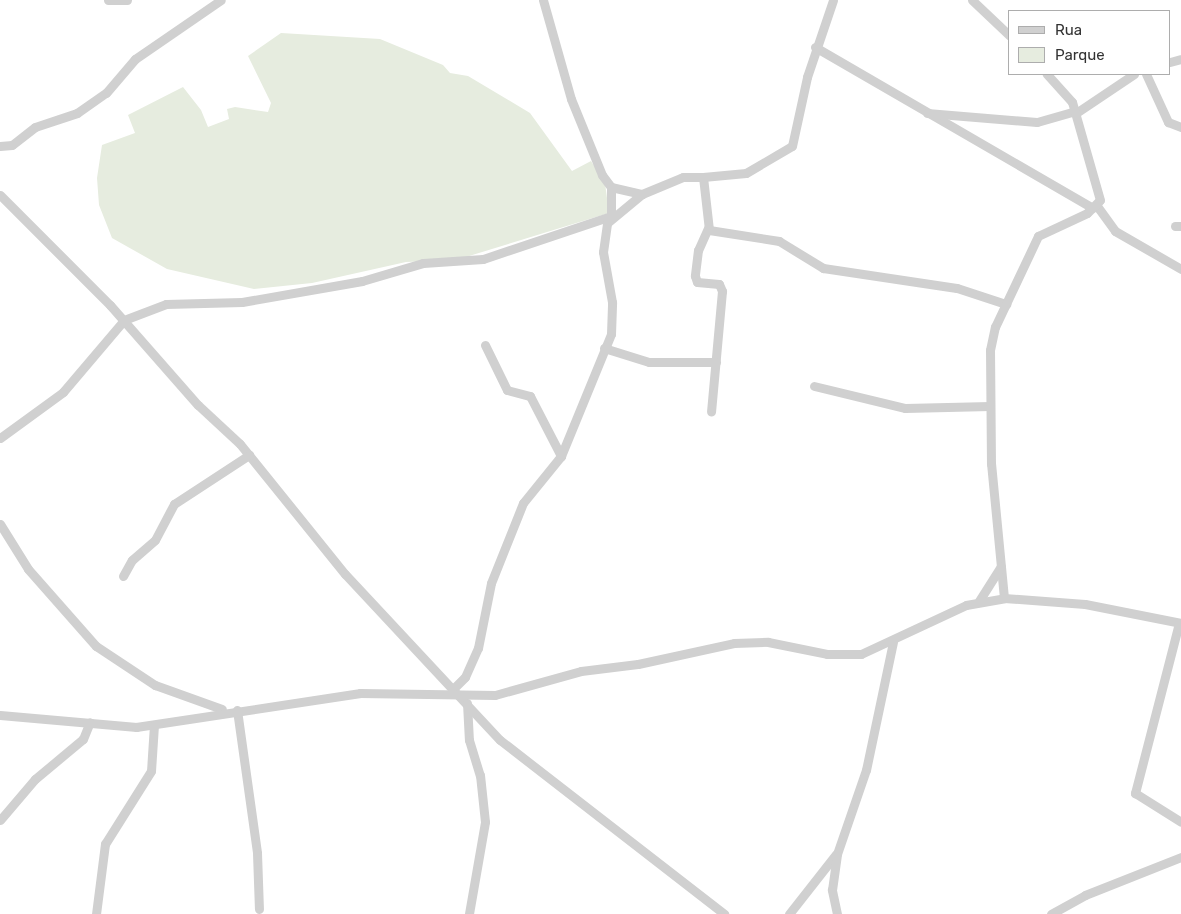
<!DOCTYPE html>
<style>
body{margin:0}
#map{position:relative;width:1181px;height:914px;overflow:hidden;background:#fff;font-family:Rubik,sans-serif}
div>[style]{position:absolute}
.green>*{inset:0;background:#e6ecdf}
.street>*{height:9px;margin:-4.5px;padding:0 4.5px;transform-origin:4.5px;border-radius:4.5px;background:#d0d0d0}
span{translate:-50% -50%;white-space:nowrap;text-align:center;line-height:1.15;-webkit-text-stroke:5px #fff;paint-order:stroke}
.legend{position:absolute;left:1008px;top:10px;width:162px;height:65px;box-sizing:border-box;background:#fff;border:1px solid #adadad;margin:0;padding:6px 9px;list-style:none;font-size:15px;color:#333}
.legend li{display:flex;align-items:center;gap:10px;height:25px}
.legend b{width:25px;border:1px solid #adadad}
</style>
<div id="map">
<div class="green">
<div style="clip-path:polygon(281px 33px,380px 39px,443px 65px,450px 73px,468px 76px,530px 113px,572px 171px,591px 161px,605px 183px,609px 213px,456px 260px,406px 262px,312px 283px,254px 289px,167px 269px,112px 238px,99px 205px,97px 178px,102px 145px,135px 133px,128px 115px,183px 87px,201px 110px,208px 127px,229px 119px,227px 109px,235px 107px,268px 112px,271px 103px,248px 56px)"></div>
</div>
<div class="street">
<div style="left:108px;top:0;width:19px"></div>
<div style="left:543px;top:0;width:103px;rotate:74.2deg"></div>
<div style="left:571px;top:99px;width:82px;rotate:67.8deg"></div>
<div style="left:602px;top:175px;width:15px;rotate:53deg"></div>
<div style="left:611px;top:187px;width:32px;rotate:13deg"></div>
<div style="left:972px;top:0;width:52px;rotate:43.5deg"></div>
<div style="left:815px;top:47px;width:321px;rotate:30.1deg"></div>
<div style="left:1170px;top:62px;width:11px;rotate:-15deg"></div>
<div style="left:1146px;top:74px;width:53px;rotate:65.4deg"></div>
<div style="left:1168px;top:122px;width:14px;rotate:21deg"></div>
<div style="left:927px;top:113px;width:110px;rotate:4.7deg"></div>
<div style="left:1037px;top:122px;width:40px;rotate:-16deg"></div>
<div style="left:1076px;top:113px;width:70px;rotate:-33.9deg"></div>
<div style="left:0;top:146px;width:12px;rotate:-5deg"></div>
<div style="left:12px;top:145px;width:29px;rotate:-38deg"></div>
<div style="left:35px;top:127px;width:44px;rotate:-18.4deg"></div>
<div style="left:77px;top:113px;width:35px;rotate:-35deg"></div>
<div style="left:106px;top:93px;width:45px;rotate:-49.5deg"></div>
<div style="left:135px;top:59px;width:104px;rotate:-34.5deg"></div>
<div style="left:703px;top:177px;width:53px;rotate:83.5deg"></div>
<div style="left:709px;top:230px;width:71px;rotate:8.9deg"></div>
<div style="left:779px;top:241px;width:52px;rotate:31.5deg"></div>
<div style="left:823px;top:268px;width:135px;rotate:8.5deg"></div>
<div style="left:957px;top:288px;width:52px;rotate:18.1deg"></div>
<div style="left:703px;top:177px;width:43px;rotate:-5.3deg"></div>
<div style="left:746px;top:173px;width:53px;rotate:-30.4deg"></div>
<div style="left:792px;top:146px;width:71px;rotate:-77.7deg"></div>
<div style="left:807px;top:77px;width:81px;rotate:-71.3deg"></div>
<div style="left:0;top:195px;width:156px;rotate:45deg"></div>
<div style="left:110px;top:305px;width:133px;rotate:48.7deg"></div>
<div style="left:198px;top:405px;width:57px;rotate:42.9deg"></div>
<div style="left:240px;top:444px;width:167px;rotate:51.1deg"></div>
<div style="left:345px;top:574px;width:227px;rotate:47deg"></div>
<div style="left:500px;top:740px;width:284px;rotate:37.8deg"></div>
<div style="left:1097px;top:206px;width:31px;rotate:54deg"></div>
<div style="left:1115px;top:231px;width:76px;rotate:29.9deg"></div>
<div style="left:1175px;top:226px;width:6px"></div>
<div style="left:708px;top:228px;width:24px;rotate:114deg"></div>
<div style="left:698px;top:250px;width:26px;rotate:97deg"></div>
<div style="left:695px;top:276px;width:6px;rotate:72deg"></div>
<div style="left:697px;top:282px;width:22px;rotate:5deg"></div>
<div style="left:719px;top:284px;width:8px;rotate:67deg"></div>
<div style="left:722px;top:291px;width:121px;rotate:95.2deg"></div>
<div style="left:485px;top:345px;width:50px;rotate:63.9deg"></div>
<div style="left:507px;top:390px;width:24px;rotate:15deg"></div>
<div style="left:530px;top:396px;width:68px;rotate:62.7deg"></div>
<div style="left:604px;top:348px;width:47px;rotate:17.3deg"></div>
<div style="left:649px;top:362px;width:67px"></div>
<div style="left:814px;top:386px;width:94px;rotate:13.6deg"></div>
<div style="left:905px;top:408px;width:85px;rotate:-1.3deg"></div>
<div style="left:0;top:438px;width:78px;rotate:-36.1deg"></div>
<div style="left:63px;top:392px;width:94px;rotate:-49.7deg"></div>
<div style="left:124px;top:320px;width:45px;rotate:-20.9deg"></div>
<div style="left:166px;top:304px;width:76px;rotate:-1.5deg"></div>
<div style="left:242px;top:302px;width:122px;rotate:-9.9deg"></div>
<div style="left:362px;top:281px;width:64px;rotate:-16.4deg"></div>
<div style="left:423px;top:263px;width:60px;rotate:-3.8deg"></div>
<div style="left:483px;top:259px;width:135px;rotate:-18.6deg"></div>
<div style="left:611px;top:216px;width:29px;rotate:-90deg"></div>
<div style="left:0;top:524px;width:53px;rotate:58.1deg"></div>
<div style="left:28px;top:569px;width:103px;rotate:48.6deg"></div>
<div style="left:96px;top:646px;width:71px;rotate:33.5deg"></div>
<div style="left:155px;top:685px;width:71px;rotate:19.7deg"></div>
<div style="left:123px;top:576px;width:18px;rotate:-61deg"></div>
<div style="left:132px;top:560px;width:30px;rotate:-41deg"></div>
<div style="left:155px;top:540px;width:41px;rotate:-62.2deg"></div>
<div style="left:174px;top:504px;width:90px;rotate:-33.2deg"></div>
<div style="left:1004px;top:598px;width:135px;rotate:-95.5deg"></div>
<div style="left:991px;top:464px;width:114px;rotate:-90.5deg"></div>
<div style="left:990px;top:350px;width:24px;rotate:-78deg"></div>
<div style="left:995px;top:327px;width:101px;rotate:-64.7deg"></div>
<div style="left:1038px;top:236px;width:54px;rotate:-25.1deg"></div>
<div style="left:1087px;top:213px;width:18px;rotate:-45deg"></div>
<div style="left:1100px;top:200px;width:102px;rotate:-105.9deg"></div>
<div style="left:1072px;top:102px;width:38px;rotate:-132deg"></div>
<div style="left:979px;top:601px;width:41px;rotate:-57.8deg"></div>
<div style="left:1179px;top:623px;width:176px;rotate:104.5deg"></div>
<div style="left:1135px;top:793px;width:54px;rotate:32.2deg"></div>
<div style="left:453px;top:689px;width:17px;rotate:-45deg"></div>
<div style="left:465px;top:677px;width:32px;rotate:-66deg"></div>
<div style="left:478px;top:648px;width:66px;rotate:-78.7deg"></div>
<div style="left:491px;top:583px;width:86px;rotate:-68.2deg"></div>
<div style="left:523px;top:503px;width:60px;rotate:-51deg"></div>
<div style="left:561px;top:456px;width:132px;rotate:-67.7deg"></div>
<div style="left:611px;top:334px;width:32px;rotate:-88deg"></div>
<div style="left:612px;top:302px;width:51px;rotate:-100.2deg"></div>
<div style="left:603px;top:252px;width:29px;rotate:-82deg"></div>
<div style="left:607px;top:223px;width:45px;rotate:-39.6deg"></div>
<div style="left:642px;top:194px;width:44px;rotate:-22.5deg"></div>
<div style="left:683px;top:177px;width:20px"></div>
<div style="left:467px;top:703px;width:37px;rotate:87deg"></div>
<div style="left:469px;top:740px;width:37px;rotate:73deg"></div>
<div style="left:480px;top:775px;width:47px;rotate:83.9deg"></div>
<div style="left:485px;top:822px;width:93px;rotate:99.9deg"></div>
<div style="left:237px;top:710px;width:144px;rotate:82deg"></div>
<div style="left:257px;top:853px;width:56px;rotate:88deg"></div>
<div style="left:0;top:715px;width:137px;rotate:5deg"></div>
<div style="left:136px;top:727px;width:227px;rotate:-8.6deg"></div>
<div style="left:360px;top:693px;width:135px;rotate:0.8deg"></div>
<div style="left:495px;top:695px;width:89px;rotate:-15.6deg"></div>
<div style="left:581px;top:671px;width:57px;rotate:-7deg"></div>
<div style="left:638px;top:664px;width:98px;rotate:-12.3deg"></div>
<div style="left:734px;top:643px;width:34px;rotate:-2deg"></div>
<div style="left:768px;top:642px;width:60px;rotate:11.5deg"></div>
<div style="left:827px;top:654px;width:34px"></div>
<div style="left:861px;top:654px;width:116px;rotate:-25deg"></div>
<div style="left:966px;top:605px;width:39px;rotate:-10deg"></div>
<div style="left:1004px;top:598px;width:81px;rotate:4.2deg"></div>
<div style="left:1085px;top:604px;width:98px;rotate:11.2deg"></div>
<div style="left:0;top:820px;width:54px;rotate:-49.5deg"></div>
<div style="left:35px;top:779px;width:62px;rotate:-39.8deg"></div>
<div style="left:83px;top:739px;width:18px;rotate:-68deg"></div>
<div style="left:96px;top:914px;width:71px;rotate:-82.7deg"></div>
<div style="left:105px;top:844px;width:86px;rotate:-57.8deg"></div>
<div style="left:151px;top:771px;width:46px;rotate:-86.3deg"></div>
<div style="left:789px;top:914px;width:76px;rotate:-51.9deg"></div>
<div style="left:837px;top:914px;width:25px;rotate:-102deg"></div>
<div style="left:832px;top:890px;width:36px;rotate:-82deg"></div>
<div style="left:837px;top:854px;width:89px;rotate:-71deg"></div>
<div style="left:866px;top:770px;width:131px;rotate:-78.1deg"></div>
<div style="left:1051px;top:914px;width:39px;rotate:-29deg"></div>
<div style="left:1085px;top:895px;width:103px;rotate:-21.6deg"></div>
</div>
<ul class="legend">
<li><b style="height:6px;background:#d0d0d0"></b>Rua</li>
<li><b style="height:14px;background:#e6ecdf"></b>Parque</li>
</ul>
</div>
